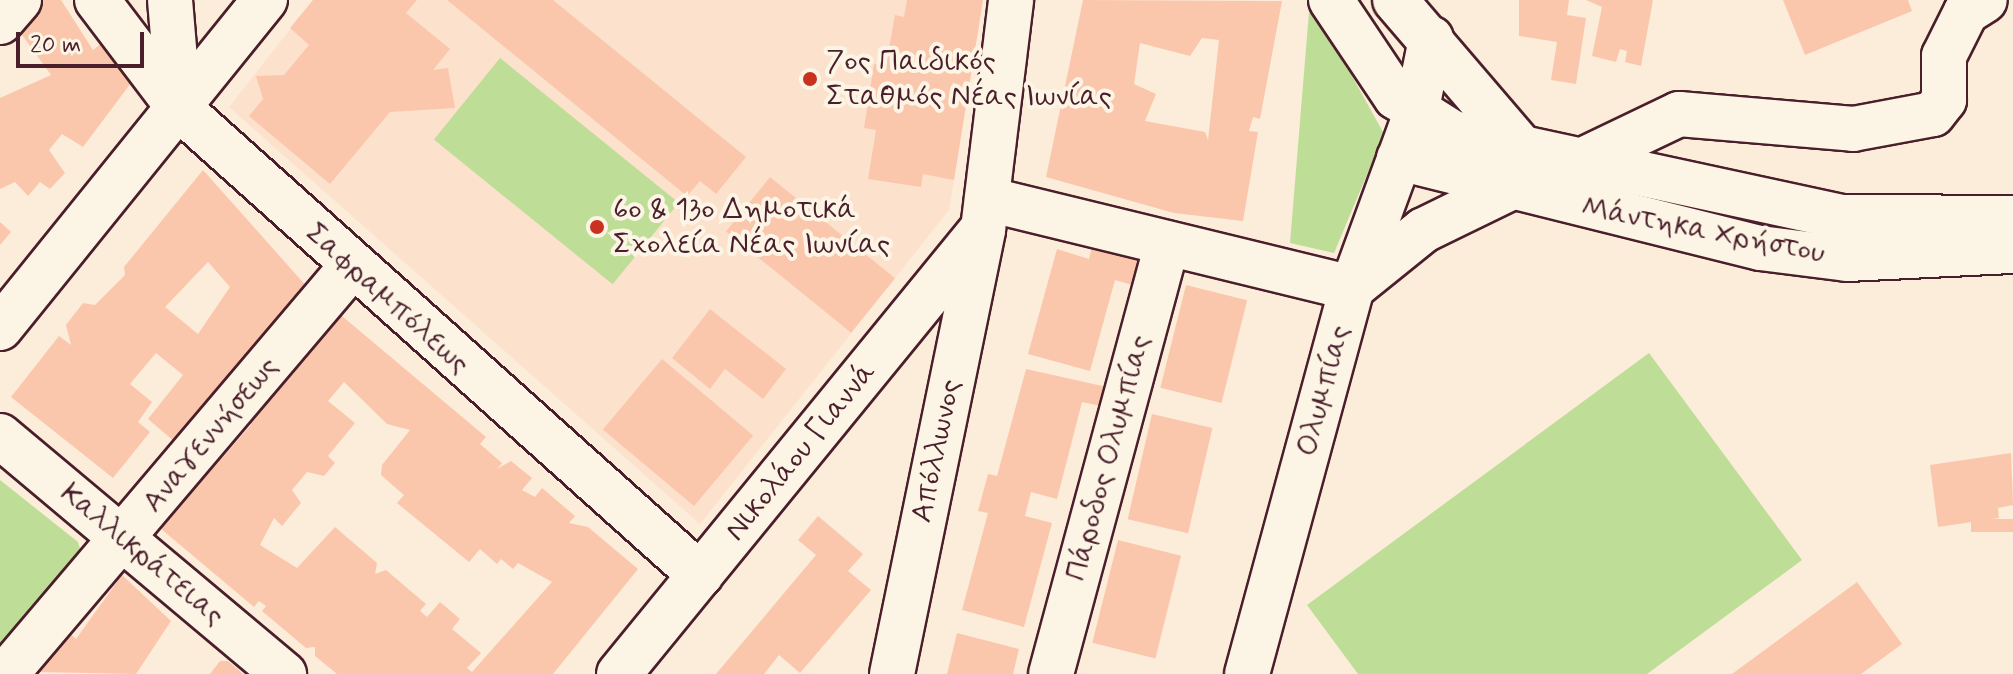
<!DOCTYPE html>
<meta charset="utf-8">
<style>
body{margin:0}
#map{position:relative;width:2013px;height:674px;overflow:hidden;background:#fcecda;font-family:Mynerve,sans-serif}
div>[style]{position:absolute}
.built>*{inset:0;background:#fce1cc}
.green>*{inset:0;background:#bede97;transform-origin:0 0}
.building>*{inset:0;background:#fbc7ac;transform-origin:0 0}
.roads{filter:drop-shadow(2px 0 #4a1f2b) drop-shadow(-2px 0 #4a1f2b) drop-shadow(0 2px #4a1f2b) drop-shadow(0 -2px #4a1f2b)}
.street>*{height:44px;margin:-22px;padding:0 22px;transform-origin:22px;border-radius:22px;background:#fcf5e5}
.dots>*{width:22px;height:22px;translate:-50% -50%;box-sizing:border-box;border:4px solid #fcf5e5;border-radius:50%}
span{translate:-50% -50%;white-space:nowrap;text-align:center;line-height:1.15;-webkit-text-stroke:8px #fcf5e5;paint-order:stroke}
.poi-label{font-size:30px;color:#4a1f2b}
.left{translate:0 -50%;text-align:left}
.street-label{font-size:30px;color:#4a1f2b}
.scale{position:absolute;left:16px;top:32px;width:128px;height:36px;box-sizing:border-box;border:4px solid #4a1f2b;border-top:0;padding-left:10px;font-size:24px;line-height:28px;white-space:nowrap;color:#4a1f2b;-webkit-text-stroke:6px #fcf5e5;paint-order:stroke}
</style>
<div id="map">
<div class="built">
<div style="clip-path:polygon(313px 0,983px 0,949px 210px,700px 524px,229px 107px)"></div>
</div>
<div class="green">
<div style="clip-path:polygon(1310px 0,1384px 134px,1334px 253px,1290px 243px)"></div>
<div style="left:500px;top:58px;width:230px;height:105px;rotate:39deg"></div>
<div style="clip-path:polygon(1649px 353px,1802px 560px,1647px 674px,1358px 674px,1307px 605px)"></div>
<div style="clip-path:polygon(0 480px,78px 542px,81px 552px,0 655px)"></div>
</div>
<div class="building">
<div style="clip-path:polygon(43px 0,61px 0,93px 50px,102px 43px,134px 79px,83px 147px,62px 134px,49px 150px,65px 173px,50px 189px,40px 182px,28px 196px,15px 182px,0 189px,0 98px,51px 75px,20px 32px)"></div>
<div style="clip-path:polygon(313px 0,417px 0,406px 13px,450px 49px,433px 70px,448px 68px,455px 108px,390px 112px,330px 184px,249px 116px,263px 99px,256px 76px,284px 75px,309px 45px,290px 28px)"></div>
<div style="clip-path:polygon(447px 0,553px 0,746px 157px,716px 194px,700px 181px,687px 196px)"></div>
<div style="clip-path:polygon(907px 0,983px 0,954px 180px,923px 174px,921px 187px,868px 179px,876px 130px,864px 128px,874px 64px,886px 66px,895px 15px,904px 17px)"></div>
<div style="clip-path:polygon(evenodd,1083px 0,1282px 1px,1260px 119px,1253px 117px,1249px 131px,1258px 132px,1243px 221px,1174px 213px,1046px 177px,1083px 0,1202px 38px,1219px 40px,1208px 140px,1205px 132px,1145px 121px,1156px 94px,1134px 84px,1140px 43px,1190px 56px,1202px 38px)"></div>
<div style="clip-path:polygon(1519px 0,1569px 0,1567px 15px,1586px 18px,1576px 84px,1551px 80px,1557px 42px,1519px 36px)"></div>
<div style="clip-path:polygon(1586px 0,1653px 0,1641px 66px,1625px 62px,1627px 51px,1620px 49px,1616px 62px,1592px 56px,1602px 7px)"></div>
<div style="clip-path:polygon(1783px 0,1908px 0,1912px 11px,1805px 55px)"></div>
<div style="clip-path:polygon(evenodd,203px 170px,308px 288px,176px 443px,148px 419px,183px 375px,156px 353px,130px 384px,152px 402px,138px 422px,150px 432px,113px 478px,11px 397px,59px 336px,71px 345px,66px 325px,83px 303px,95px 305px,125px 275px,124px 267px,203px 170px,208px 262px,230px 287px,198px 334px,165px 307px,208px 262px)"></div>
<div style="left:770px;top:177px;width:161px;height:70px;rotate:39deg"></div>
<div style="clip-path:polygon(0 222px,11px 232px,0 245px)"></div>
<div style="clip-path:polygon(1093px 243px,1144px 256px,1136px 286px,1115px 280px,1090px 371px,1028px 354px,1057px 249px,1089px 259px)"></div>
<div style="left:1186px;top:285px;width:63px;height:106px;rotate:14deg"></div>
<div style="clip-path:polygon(710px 309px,786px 369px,763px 399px,725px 369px,710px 389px,672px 358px)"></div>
<div style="clip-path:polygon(evenodd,336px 311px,486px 437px,480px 444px,502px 463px,497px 469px,511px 461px,532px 478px,522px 490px,535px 497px,542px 488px,575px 516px,569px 523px,588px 527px,638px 569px,553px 674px,337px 674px,315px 656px,315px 647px,306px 648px,262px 611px,266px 606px,259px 601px,254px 607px,160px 528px,251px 425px,249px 416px,294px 373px,289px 368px,336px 311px,344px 382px,387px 424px,410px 430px,382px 465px,381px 475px,404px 495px,397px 503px,469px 562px,480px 549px,497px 564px,501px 559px,513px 569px,518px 563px,552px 582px,472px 672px,467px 668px,481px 653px,452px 629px,460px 619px,440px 602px,427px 617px,420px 611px,426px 604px,386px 570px,375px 574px,377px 563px,335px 527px,297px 568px,260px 545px,274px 518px,282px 526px,301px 503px,292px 490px,307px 472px,324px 476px,335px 463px,328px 456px,355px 423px,328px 401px,344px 382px)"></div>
<div style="left:662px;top:359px;width:119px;height:92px;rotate:40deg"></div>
<div style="clip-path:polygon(1026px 369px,1107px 387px,1101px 406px,1082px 402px,1057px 499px,1031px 492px,1025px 516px,1052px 523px,1024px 627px,962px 610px,988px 513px,978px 511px,988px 474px,997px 476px)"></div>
<div style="left:1152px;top:414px;width:62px;height:108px;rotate:13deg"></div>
<div style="clip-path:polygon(2011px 453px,2013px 505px,1998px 508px,1999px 518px,1938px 527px,1930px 465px)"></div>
<div style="clip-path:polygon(818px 516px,863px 554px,848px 571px,871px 590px,800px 673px,779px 655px,764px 674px,716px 674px,816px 555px,798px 540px)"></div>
<div style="left:2013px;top:519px;width:13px;height:42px;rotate:90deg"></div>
<div style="left:1118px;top:540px;width:65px;height:106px;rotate:14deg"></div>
<div style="clip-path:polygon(122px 575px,171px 621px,136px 674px,37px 672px,69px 633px,76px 639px)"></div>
<div style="clip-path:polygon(1857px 582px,1902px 644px,1861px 674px,1732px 674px)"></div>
<div style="clip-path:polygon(957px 633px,1019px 649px,1013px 674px,947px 674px)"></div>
<div style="clip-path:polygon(220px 661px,228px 661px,243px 674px,210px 674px)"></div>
</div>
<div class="roads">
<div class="street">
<div style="left:97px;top:0;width:136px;rotate:52.8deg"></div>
<div style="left:179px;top:108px;width:700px;rotate:41.87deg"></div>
<div style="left:170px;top:0;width:108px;rotate:85.2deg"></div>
<div style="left:1331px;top:0;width:117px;rotate:56.2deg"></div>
<div style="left:1396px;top:97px;width:67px;rotate:32.3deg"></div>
<div style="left:1453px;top:133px;width:399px;rotate:12.2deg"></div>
<div style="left:1843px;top:217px;width:170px;rotate:0.3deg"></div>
<div style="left:1395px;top:0;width:194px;rotate:49.4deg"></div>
<div style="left:0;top:22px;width:29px;rotate:-49deg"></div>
<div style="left:1589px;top:157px;width:100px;rotate:-25.5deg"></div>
<div style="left:1679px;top:114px;width:175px;rotate:4.9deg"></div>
<div style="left:1853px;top:129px;width:81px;rotate:-10.6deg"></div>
<div style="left:1933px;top:114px;width:18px;rotate:-52deg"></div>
<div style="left:1944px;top:100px;width:44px;rotate:-90deg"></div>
<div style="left:1944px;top:56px;width:49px;rotate:-63.4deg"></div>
<div style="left:1966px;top:12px;width:22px;rotate:-32deg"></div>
<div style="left:1399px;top:158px;width:372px;rotate:14deg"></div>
<div style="left:1760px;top:248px;width:88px;rotate:7.2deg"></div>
<div style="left:1847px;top:259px;width:166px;rotate:-2.8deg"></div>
<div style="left:987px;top:199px;width:376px;rotate:13.7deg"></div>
<div style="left:1352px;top:288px;width:92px;rotate:-38.9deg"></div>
<div style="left:1424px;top:230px;width:93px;rotate:-26deg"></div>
<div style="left:0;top:328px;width:422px;rotate:-51.1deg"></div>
<div style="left:0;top:436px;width:371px;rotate:40deg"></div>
<div style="left:6px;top:674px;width:534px;rotate:-49.71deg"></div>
<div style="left:619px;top:674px;width:569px;rotate:-50.77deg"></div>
<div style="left:892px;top:674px;width:454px;rotate:-78.4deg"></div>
<div style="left:983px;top:229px;width:231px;rotate:-83deg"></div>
<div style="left:1051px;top:674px;width:446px;rotate:-74.9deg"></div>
<div style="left:1247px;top:674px;width:400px;rotate:-74.8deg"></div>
<div style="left:1352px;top:288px;width:186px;rotate:-69.9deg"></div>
<div style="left:1416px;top:113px;width:76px;rotate:-78.5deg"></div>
</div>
</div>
<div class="dots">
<div style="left:810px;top:79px;background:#c8321e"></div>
<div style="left:597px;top:227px;background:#c8321e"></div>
</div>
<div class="poi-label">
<span class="left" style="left:826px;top:79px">7ος Παιδικός<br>Σταθμός Νέας Ιωνίας</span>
<span class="left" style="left:613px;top:227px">6ο &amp; 13ο Δημοτικά<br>Σχολεία Νέας Ιωνίας</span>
</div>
<div class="street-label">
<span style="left:1703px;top:231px;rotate:11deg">Μάντηκα Χρήστου</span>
<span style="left:387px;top:299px;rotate:42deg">Σαφραμπόλεως</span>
<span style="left:1324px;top:391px;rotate:-75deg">Ολυμπίας</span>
<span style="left:211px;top:435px;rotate:-50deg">Αναγεννήσεως</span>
<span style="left:937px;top:451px;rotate:-78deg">Απόλλωνος</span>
<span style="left:801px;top:452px;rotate:-51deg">Νικολάου Γιαννά</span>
<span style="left:1109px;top:458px;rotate:-75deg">Πάροδος Ολυμπίας</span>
<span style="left:142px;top:555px;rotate:40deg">Καλλικράτειας</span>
</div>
<div class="scale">20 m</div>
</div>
